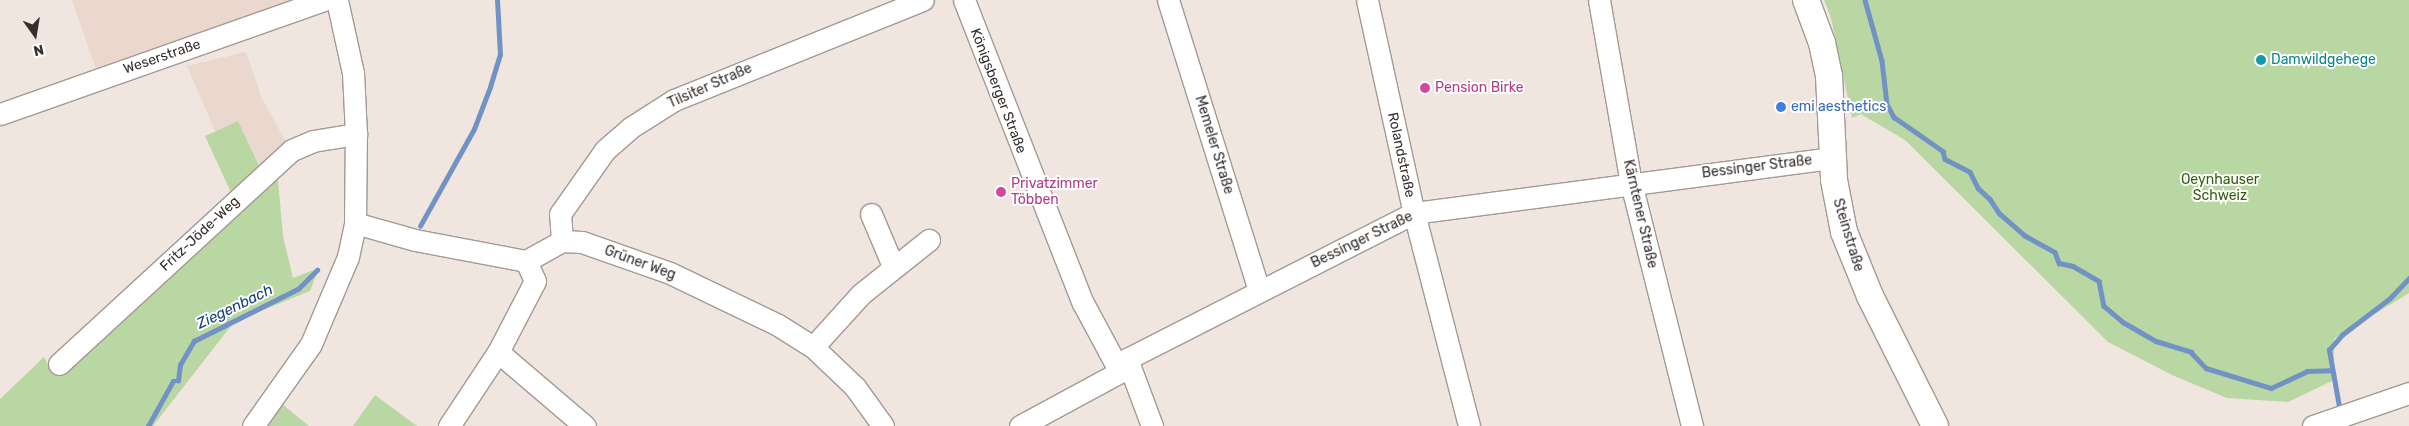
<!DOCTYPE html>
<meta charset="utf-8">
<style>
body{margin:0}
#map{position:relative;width:2409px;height:426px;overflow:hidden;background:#f0e5df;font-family:Rubik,sans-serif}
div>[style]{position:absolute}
.built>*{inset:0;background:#ead8ce}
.green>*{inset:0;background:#b8d7a3}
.stream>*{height:4.5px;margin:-2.25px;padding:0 2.25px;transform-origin:2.25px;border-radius:2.25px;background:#7192c4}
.roads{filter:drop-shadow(1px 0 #a49994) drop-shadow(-1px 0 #a49994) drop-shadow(0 1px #a49994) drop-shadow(0 -1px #a49994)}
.minor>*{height:21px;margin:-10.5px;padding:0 10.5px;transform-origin:10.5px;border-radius:10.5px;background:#fff}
.major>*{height:26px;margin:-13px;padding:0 13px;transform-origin:13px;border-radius:13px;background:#fff}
.dots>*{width:14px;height:14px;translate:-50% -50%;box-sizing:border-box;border:2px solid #fff;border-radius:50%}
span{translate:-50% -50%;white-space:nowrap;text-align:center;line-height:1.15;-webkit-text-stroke:4px #fff;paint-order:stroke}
.street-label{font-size:14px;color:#35302e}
.culture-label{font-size:14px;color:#0d838f}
.left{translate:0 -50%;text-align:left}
.hotel-label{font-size:14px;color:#b23c85}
.shop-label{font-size:14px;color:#366cbe}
.park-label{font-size:14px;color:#355c0b}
.water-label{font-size:15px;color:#16407e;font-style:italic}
.north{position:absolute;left:10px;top:10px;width:50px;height:50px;-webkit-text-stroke:4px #fff;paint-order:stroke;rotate:167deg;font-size:14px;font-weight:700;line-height:20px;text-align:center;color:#35302e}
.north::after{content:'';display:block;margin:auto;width:18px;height:22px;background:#35302e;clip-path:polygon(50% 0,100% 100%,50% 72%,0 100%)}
</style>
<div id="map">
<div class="built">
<div style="clip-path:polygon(72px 0,299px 0,97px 72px)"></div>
<div style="clip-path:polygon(246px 52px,261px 96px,293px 155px,267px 180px,238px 121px,215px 131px,187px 66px)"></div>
</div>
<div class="green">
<div style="clip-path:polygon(1824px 0,2409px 0,2409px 293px,2334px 339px,2334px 380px,2288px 402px,2227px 398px,2172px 375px,2108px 342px,1905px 140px,1861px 114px,1852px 118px,1831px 18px)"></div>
<div style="clip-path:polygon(238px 121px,266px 180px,277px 169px,283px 236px,293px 278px,319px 268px,310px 291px,234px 322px,153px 426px,0 426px,0 399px,44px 357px,49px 366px,233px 197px,205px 136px)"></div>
<div style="clip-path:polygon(375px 395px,417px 426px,353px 426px)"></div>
<div style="clip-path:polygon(277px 400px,309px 426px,258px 426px)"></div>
</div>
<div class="stream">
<div style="left:1865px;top:0;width:63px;rotate:74.4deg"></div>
<div style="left:1882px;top:61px;width:43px;rotate:83.4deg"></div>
<div style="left:1887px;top:104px;width:15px;rotate:62deg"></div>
<div style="left:1894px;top:117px;width:60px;rotate:34.8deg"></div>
<div style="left:1943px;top:151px;width:8px;rotate:76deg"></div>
<div style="left:1945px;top:159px;width:28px;rotate:27deg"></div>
<div style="left:1970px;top:172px;width:18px;rotate:63deg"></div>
<div style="left:1978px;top:188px;width:16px;rotate:43deg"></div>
<div style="left:1990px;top:199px;width:17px;rotate:57deg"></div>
<div style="left:1999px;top:213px;width:33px;rotate:41deg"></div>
<div style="left:2024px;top:235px;width:35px;rotate:29deg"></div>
<div style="left:2055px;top:252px;width:12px;rotate:70deg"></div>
<div style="left:2059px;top:263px;width:14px;rotate:12deg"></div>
<div style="left:2073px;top:266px;width:30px;rotate:30deg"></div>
<div style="left:2099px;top:281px;width:25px;rotate:79deg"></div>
<div style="left:2104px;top:306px;width:25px;rotate:40deg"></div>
<div style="left:2123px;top:322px;width:38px;rotate:30deg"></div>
<div style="left:2156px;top:341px;width:37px;rotate:17deg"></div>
<div style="left:2191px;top:352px;width:22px;rotate:47deg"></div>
<div style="left:2206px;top:368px;width:68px;rotate:17.1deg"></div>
<div style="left:2271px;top:388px;width:40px;rotate:-25deg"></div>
<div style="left:2307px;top:371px;width:24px;rotate:-2deg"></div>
<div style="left:420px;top:226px;width:111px;rotate:-60.9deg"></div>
<div style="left:474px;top:129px;width:45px;rotate:-69.1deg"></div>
<div style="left:490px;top:87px;width:34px;rotate:-73deg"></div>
<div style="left:500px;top:55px;width:55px;rotate:-93.1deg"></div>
<div style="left:2340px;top:412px;width:63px;rotate:-100.1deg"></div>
<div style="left:2329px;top:350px;width:21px;rotate:-49deg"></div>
<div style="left:2343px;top:334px;width:58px;rotate:-37.3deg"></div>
<div style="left:2389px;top:299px;width:29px;rotate:-46deg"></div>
<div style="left:148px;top:426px;width:51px;rotate:-60.9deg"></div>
<div style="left:173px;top:381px;width:5px"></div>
<div style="left:178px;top:381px;width:16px;rotate:-83deg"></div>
<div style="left:180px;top:365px;width:28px;rotate:-60deg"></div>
<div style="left:194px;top:341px;width:116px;rotate:-26.6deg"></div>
<div style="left:298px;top:289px;width:27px;rotate:-45deg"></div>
</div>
<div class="roads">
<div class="minor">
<div style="left:964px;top:0;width:326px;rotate:68.6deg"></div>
<div style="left:1083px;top:303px;width:78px;rotate:61.8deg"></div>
<div style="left:1168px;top:0;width:304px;rotate:72.6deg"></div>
<div style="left:1367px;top:0;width:218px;rotate:77.6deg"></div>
<div style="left:1414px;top:213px;width:220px;rotate:75.5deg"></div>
<div style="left:1599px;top:0;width:186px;rotate:80.1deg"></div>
<div style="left:1631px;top:183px;width:251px;rotate:75.9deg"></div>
<div style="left:0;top:114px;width:343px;rotate:-19.4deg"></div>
<div style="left:871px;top:214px;width:56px;rotate:67.1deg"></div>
<div style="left:355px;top:223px;width:62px;rotate:15.8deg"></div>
<div style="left:415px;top:240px;width:113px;rotate:10.7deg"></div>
<div style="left:526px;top:261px;width:41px;rotate:-29.1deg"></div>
<div style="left:562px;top:241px;width:20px;rotate:3deg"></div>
<div style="left:582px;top:242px;width:93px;rotate:19.4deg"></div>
<div style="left:670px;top:273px;width:120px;rotate:25.7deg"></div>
<div style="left:778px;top:325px;width:41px;rotate:32.2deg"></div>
<div style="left:813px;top:347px;width:58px;rotate:43.6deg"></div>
<div style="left:855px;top:387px;width:48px;rotate:54.3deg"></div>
<div style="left:562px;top:241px;width:27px;rotate:-94deg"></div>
<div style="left:560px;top:214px;width:78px;rotate:-54.9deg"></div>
<div style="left:605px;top:150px;width:33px;rotate:-41deg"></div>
<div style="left:630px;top:128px;width:52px;rotate:-32.5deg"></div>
<div style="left:674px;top:100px;width:268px;rotate:-21.9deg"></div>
<div style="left:813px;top:347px;width:72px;rotate:-47.8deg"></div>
<div style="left:861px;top:294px;width:87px;rotate:-38.5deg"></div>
<div style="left:498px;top:352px;width:114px;rotate:40.4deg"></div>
<div style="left:1127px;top:359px;width:72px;rotate:69.5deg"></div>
<div style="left:59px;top:364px;width:316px;rotate:-42.6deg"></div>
<div style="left:292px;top:150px;width:23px;rotate:-23deg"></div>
<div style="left:313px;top:141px;width:44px;rotate:-9.2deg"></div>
<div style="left:253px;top:426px;width:100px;rotate:-54.7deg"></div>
<div style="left:311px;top:344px;width:95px;rotate:-67deg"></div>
<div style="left:348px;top:257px;width:35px;rotate:-78deg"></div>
<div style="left:355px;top:223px;width:89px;rotate:-89.4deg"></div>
<div style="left:356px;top:134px;width:61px;rotate:-92.8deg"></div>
<div style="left:353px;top:73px;width:75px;rotate:-102.4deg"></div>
<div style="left:449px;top:426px;width:89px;rotate:-56.5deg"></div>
<div style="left:498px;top:352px;width:80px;rotate:-62.5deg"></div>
<div style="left:535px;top:281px;width:22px;rotate:-114deg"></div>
<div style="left:1020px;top:426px;width:114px;rotate:-28.4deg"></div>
<div style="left:1120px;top:372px;width:15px;rotate:-62deg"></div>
<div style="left:1127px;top:359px;width:322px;rotate:-27deg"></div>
<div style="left:1414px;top:213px;width:423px;rotate:-7.5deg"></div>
<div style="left:2313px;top:426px;width:102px;rotate:-19deg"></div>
</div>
<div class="major">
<div style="left:1806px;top:0;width:46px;rotate:69.6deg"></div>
<div style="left:1822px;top:43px;width:34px;rotate:78deg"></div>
<div style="left:1829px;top:76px;width:104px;rotate:87.2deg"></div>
<div style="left:1834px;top:180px;width:53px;rotate:79.1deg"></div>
<div style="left:1844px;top:232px;width:69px;rotate:67.9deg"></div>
<div style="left:1870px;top:296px;width:145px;rotate:63.4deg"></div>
</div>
</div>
<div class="dots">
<div style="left:2261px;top:60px;background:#0f9aa8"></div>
<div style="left:1425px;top:88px;background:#d1479c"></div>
<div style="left:1781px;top:107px;background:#3f7fe0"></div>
<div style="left:1001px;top:192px;background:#d1479c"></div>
</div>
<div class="street-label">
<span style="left:162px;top:57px;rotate:-19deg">Weserstraße</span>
<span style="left:710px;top:86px;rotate:-24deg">Tilsiter Straße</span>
<span style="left:998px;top:91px;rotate:69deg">Königsberger Straße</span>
<span style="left:1214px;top:145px;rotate:73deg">Memeler Straße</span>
<span style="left:1401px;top:155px;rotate:78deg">Rolandstraße</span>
<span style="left:1757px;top:167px;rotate:-7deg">Bessinger Straße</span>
<span style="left:1640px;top:214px;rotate:77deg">Kärntener Straße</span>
<span style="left:200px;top:234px;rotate:-43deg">Fritz-Jöde-Weg</span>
<span style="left:1848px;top:235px;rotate:73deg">Steinstraße</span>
<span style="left:1362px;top:240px;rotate:-26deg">Bessinger Straße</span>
<span style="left:640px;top:263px;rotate:20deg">Grüner Weg</span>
</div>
<div class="culture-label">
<span class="left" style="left:2271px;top:60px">Damwildgehege</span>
</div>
<div class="hotel-label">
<span class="left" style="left:1435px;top:88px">Pension Birke</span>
<span class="left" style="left:1011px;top:192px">Privatzimmer<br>Többen</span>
</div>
<div class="shop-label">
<span class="left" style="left:1791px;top:107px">emi aesthetics</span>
</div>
<div class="park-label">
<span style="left:2220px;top:188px">Oeynhauser<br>Schweiz</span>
</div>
<div class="water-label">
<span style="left:235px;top:307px;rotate:-26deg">Ziegenbach</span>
</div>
<div class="north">N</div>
</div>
